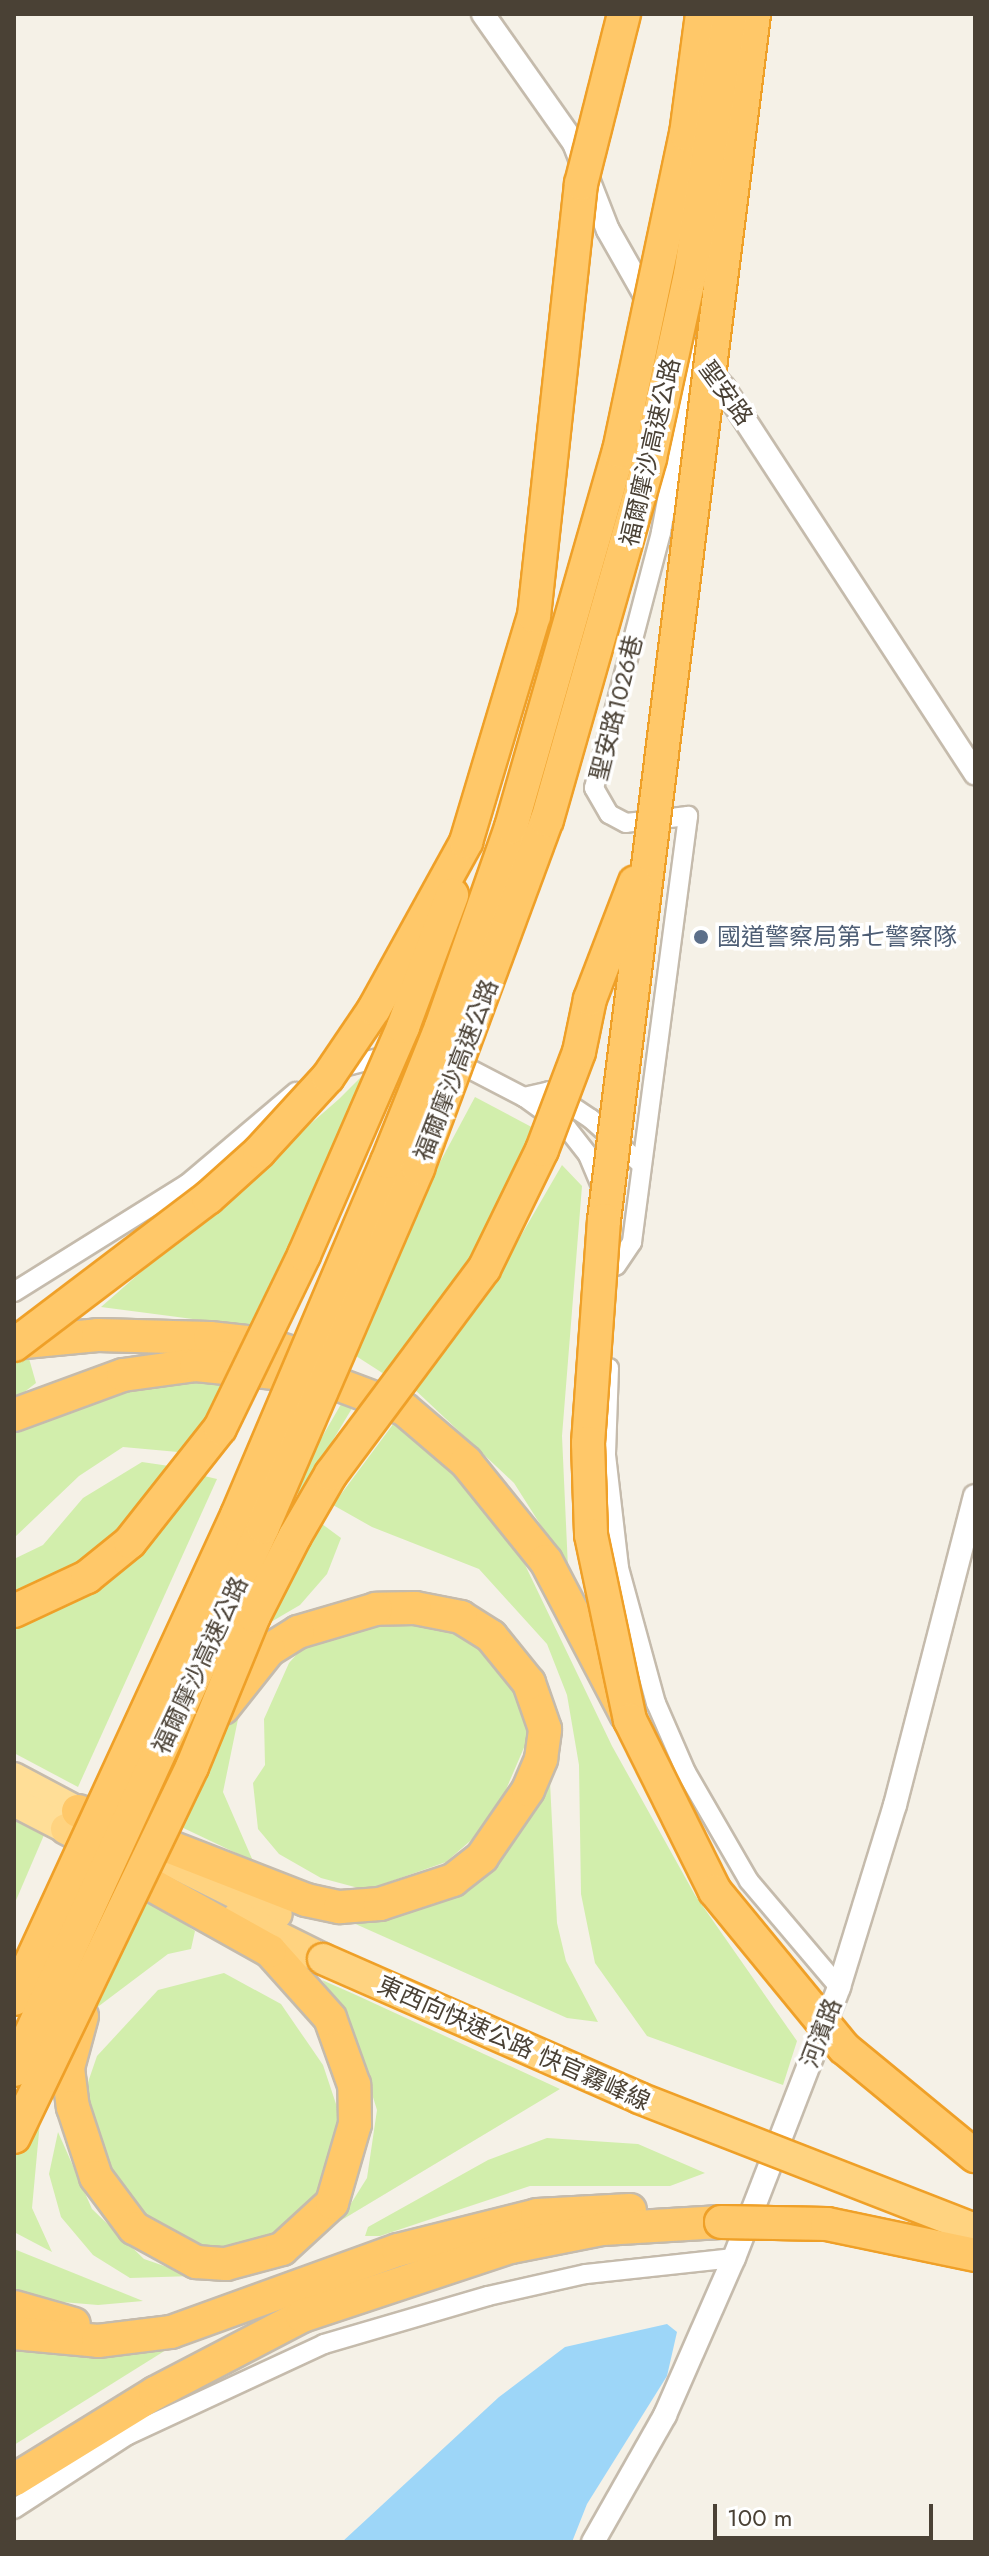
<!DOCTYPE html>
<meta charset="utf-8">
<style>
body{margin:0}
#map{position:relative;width:989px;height:2556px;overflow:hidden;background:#f5f1e7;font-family:Jost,"Noto Sans TC",sans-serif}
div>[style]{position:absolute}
.green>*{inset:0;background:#d2eeac}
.water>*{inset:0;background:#9dd6f8}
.roads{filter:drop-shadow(2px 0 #c5bbac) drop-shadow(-2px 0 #c5bbac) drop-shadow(0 2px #c5bbac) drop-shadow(0 -2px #c5bbac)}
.minor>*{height:18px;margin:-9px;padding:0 9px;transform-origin:9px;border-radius:9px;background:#fff}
.tertiary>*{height:22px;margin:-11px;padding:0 11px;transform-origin:11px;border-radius:11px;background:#fff}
.primary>*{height:28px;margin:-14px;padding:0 14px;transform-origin:14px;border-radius:14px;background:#ffde97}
.trunk>*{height:30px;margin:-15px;padding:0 15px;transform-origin:15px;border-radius:15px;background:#ffd380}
.motorway>*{height:32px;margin:-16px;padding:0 16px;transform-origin:16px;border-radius:16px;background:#ffc869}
.bridges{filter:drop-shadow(2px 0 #efa028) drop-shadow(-2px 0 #efa028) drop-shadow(0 2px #efa028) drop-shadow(0 -2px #efa028)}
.trunk-bridge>*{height:30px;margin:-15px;padding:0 15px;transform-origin:15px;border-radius:15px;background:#ffd380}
.motorway-bridge>*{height:32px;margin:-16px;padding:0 16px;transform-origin:16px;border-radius:16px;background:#ffc869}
.dots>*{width:22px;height:22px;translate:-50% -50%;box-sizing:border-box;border:4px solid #fff;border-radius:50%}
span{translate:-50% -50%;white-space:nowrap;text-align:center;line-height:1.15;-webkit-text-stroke:7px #fff;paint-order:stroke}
.street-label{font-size:24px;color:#4a4135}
.service-label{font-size:24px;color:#4e5e75}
.left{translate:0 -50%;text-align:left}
.frame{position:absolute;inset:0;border:16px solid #4a4135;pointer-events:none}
.scale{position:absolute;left:713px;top:2504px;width:220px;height:36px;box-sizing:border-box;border:4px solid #4a4135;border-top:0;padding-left:10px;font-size:24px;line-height:28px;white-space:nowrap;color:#4a4135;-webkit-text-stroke:6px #fff;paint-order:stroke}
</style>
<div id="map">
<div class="green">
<div style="clip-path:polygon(363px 1075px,254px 1327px,101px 1307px,339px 1099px)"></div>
<div style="clip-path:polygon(475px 1097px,539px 1131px,466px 1264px,384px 1374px,356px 1356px,409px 1220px)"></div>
<div style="clip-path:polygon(562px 1165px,582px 1186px,562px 1436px,568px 1568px,514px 1483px,411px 1386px,483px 1301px)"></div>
<div style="clip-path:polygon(26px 1348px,36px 1383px,14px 1400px,14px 1356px)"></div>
<div style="clip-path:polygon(231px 1375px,189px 1453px,123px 1447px,79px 1476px,14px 1538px,14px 1425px,149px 1382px)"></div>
<div style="clip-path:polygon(344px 1399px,354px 1405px,300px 1495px,292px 1489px)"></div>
<div style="clip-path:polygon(394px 1423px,469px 1489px,515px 1544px,612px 1746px,695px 1895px,797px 2041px,783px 2085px,647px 2036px,595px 1963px,581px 1894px,579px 1765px,567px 1695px,547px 1644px,479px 1569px,372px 1527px,333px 1505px)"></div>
<div style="clip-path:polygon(142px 1462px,176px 1467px,124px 1532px,53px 1579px,14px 1592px,14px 1559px,43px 1545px,83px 1498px)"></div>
<div style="clip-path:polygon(200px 1475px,217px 1479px,78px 1787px,14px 1753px,14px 1618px)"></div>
<div style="clip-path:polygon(318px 1521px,341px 1538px,327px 1574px,300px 1605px,259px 1629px)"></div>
<div style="clip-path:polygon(367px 1618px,451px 1624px,503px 1668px,522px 1699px,529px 1736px,492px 1822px,446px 1862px,366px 1890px,321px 1878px,279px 1854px,258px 1829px,253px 1783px,265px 1765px,264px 1719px,289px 1663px,313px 1636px)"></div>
<div style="clip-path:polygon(243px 1695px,223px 1792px,253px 1861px,177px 1825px,222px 1724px)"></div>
<div style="clip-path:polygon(550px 1782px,557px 1923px,566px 1961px,598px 2022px,567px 2018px,342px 1918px,391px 1918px,461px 1891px,492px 1865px)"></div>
<div style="clip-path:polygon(14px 1819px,44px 1835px,14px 1905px)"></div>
<div style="clip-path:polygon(147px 1899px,195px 1931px,191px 1949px,168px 1954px,91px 2012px)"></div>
<div style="clip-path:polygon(224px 1973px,281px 2004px,323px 2065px,342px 2122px,313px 2212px,266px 2237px,207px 2252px,151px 2227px,108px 2166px,86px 2088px,97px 2056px,158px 1990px)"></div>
<div style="clip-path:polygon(322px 1980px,356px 1995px,560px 2089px,340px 2221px,367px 2178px,377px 2110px,349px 2020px)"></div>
<div style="clip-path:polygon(43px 2089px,32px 2208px,52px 2252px,14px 2232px,14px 2156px)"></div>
<div style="clip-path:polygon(58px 2132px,92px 2209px,144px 2259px,193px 2276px,130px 2278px,93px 2255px,61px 2217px,49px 2174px)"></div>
<div style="clip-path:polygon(547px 2138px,638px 2144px,705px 2173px,670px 2186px,530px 2186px,380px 2236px,365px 2236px,368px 2227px,488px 2160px)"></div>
<div style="clip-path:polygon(14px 2249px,143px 2301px,98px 2305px,14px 2298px)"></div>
<div style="clip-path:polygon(14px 2341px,174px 2345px,14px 2445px)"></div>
</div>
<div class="water">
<div style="clip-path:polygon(667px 2324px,677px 2332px,667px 2376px,587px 2504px,572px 2542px,342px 2542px,499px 2397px,565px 2347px)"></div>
</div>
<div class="roads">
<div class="minor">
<div style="left:339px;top:1068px;width:69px;rotate:-14.2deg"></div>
<div style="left:406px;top:1051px;width:33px;rotate:3deg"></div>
<div style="left:439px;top:1053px;width:96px;rotate:27.4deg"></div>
<div style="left:524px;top:1097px;width:53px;rotate:35.8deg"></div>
<div style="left:567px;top:1128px;width:34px;rotate:52deg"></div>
<div style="left:588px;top:1155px;width:41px;rotate:67.2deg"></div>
<div style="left:524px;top:1097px;width:26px;rotate:-13deg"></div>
<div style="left:549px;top:1091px;width:50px;rotate:33.7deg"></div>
<div style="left:591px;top:1119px;width:67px;rotate:42deg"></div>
<div style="left:616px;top:1266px;width:29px;rotate:-56deg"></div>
<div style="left:632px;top:1242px;width:430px;rotate:-82.5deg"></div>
<div style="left:688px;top:816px;width:62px;rotate:173.6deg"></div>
<div style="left:626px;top:823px;width:19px;rotate:-152deg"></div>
<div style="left:609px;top:814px;width:30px;rotate:-120deg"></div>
<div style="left:594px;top:788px;width:265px;rotate:-75.3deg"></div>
<div style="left:661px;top:532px;width:184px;rotate:-79.4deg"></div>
<div style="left:14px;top:1292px;width:204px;rotate:-32deg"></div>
<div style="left:187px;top:1184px;width:143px;rotate:-40.2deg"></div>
<div style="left:609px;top:1368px;width:87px;rotate:92deg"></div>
<div style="left:606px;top:1455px;width:114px;rotate:83.4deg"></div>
<div style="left:619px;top:1568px;width:140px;rotate:74.7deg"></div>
<div style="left:656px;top:1703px;width:75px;rotate:66.5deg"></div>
<div style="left:686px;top:1772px;width:126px;rotate:60deg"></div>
<div style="left:749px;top:1881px;width:139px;rotate:49.7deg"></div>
<div style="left:14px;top:2509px;width:136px;rotate:-33deg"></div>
<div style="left:128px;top:2435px;width:216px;rotate:-24.9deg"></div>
<div style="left:324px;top:2344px;width:171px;rotate:-16.3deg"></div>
<div style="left:488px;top:2296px;width:100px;rotate:-12.7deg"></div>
<div style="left:586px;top:2274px;width:149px;rotate:-6.2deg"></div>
</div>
<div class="tertiary">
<div style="left:483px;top:14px;width:158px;rotate:54.8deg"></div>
<div style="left:574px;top:143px;width:93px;rotate:68.7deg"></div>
<div style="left:608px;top:230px;width:75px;rotate:60.4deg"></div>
<div style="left:645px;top:295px;width:122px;rotate:49.7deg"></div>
<div style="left:724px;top:388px;width:460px;rotate:56.9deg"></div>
<div style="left:593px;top:2542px;width:146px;rotate:-60.4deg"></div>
<div style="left:665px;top:2415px;width:171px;rotate:-66.3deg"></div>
<div style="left:734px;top:2258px;width:291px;rotate:-68.8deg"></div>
<div style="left:839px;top:1987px;width:190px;rotate:-72.9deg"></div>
<div style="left:895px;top:1805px;width:319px;rotate:-75.5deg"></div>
</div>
<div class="primary">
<div style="left:14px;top:1777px;width:72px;rotate:28deg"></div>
<div style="left:14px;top:1802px;width:59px;rotate:27.4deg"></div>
</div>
<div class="trunk">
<div style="left:66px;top:1829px;width:50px;rotate:27.6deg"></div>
<div style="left:155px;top:1853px;width:136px;rotate:26.6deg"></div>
<div style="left:238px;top:1917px;width:95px;rotate:26.3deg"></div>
</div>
<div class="motorway">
<div style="left:14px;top:1343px;width:84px;rotate:-5.4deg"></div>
<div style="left:98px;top:1335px;width:112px;rotate:1.5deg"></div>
<div style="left:210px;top:1338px;width:55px;rotate:6.2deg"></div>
<div style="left:265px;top:1344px;width:67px;rotate:18.2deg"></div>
<div style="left:14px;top:1415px;width:116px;rotate:-20.2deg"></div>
<div style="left:123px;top:1375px;width:74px;rotate:-7.8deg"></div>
<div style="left:196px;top:1365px;width:126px;rotate:5.9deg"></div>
<div style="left:321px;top:1378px;width:89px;rotate:20.5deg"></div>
<div style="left:404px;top:1409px;width:82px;rotate:40.5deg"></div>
<div style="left:466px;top:1462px;width:127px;rotate:51.1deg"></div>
<div style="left:546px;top:1561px;width:173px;rotate:62.4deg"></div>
<div style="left:78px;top:1811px;width:245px;rotate:21.3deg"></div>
<div style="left:306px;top:1900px;width:35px;rotate:12deg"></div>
<div style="left:340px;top:1907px;width:40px;rotate:-4.3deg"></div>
<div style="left:380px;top:1904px;width:77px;rotate:-18.2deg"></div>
<div style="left:453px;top:1880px;width:37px;rotate:-38deg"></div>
<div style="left:482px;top:1857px;width:81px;rotate:-55.5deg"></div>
<div style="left:528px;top:1790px;width:34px;rotate:-67deg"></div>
<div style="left:541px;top:1759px;width:30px;rotate:-82deg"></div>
<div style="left:545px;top:1729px;width:49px;rotate:-109.2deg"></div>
<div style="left:529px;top:1683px;width:60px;rotate:-129deg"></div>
<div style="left:491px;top:1636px;width:36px;rotate:-148deg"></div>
<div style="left:461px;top:1617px;width:47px;rotate:-168.9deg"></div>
<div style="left:415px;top:1608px;width:39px;rotate:179deg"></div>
<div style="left:376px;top:1609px;width:81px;rotate:163.6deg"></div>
<div style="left:298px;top:1632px;width:34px;rotate:148deg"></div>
<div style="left:269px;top:1650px;width:74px;rotate:128.4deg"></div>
<div style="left:82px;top:2016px;width:54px;rotate:105.1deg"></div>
<div style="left:68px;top:2068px;width:39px;rotate:83deg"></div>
<div style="left:73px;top:2107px;width:74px;rotate:71.8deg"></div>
<div style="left:96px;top:2177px;width:64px;rotate:53.3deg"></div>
<div style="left:134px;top:2228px;width:71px;rotate:28.7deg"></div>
<div style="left:196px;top:2262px;width:30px;rotate:4deg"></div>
<div style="left:226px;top:2264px;width:58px;rotate:-15deg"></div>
<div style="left:282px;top:2249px;width:68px;rotate:-42.6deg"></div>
<div style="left:332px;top:2203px;width:82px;rotate:-73.8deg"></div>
<div style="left:355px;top:2124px;width:39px;rotate:-91deg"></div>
<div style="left:354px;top:2085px;width:71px;rotate:-109.7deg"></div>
<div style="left:330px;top:2018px;width:90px;rotate:-131.8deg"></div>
<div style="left:270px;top:1951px;width:184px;rotate:-150.8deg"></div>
<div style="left:109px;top:1861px;width:27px;rotate:-138deg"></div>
<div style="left:14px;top:2307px;width:62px;rotate:15.8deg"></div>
<div style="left:14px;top:2333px;width:84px;rotate:5.4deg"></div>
<div style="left:98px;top:2341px;width:74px;rotate:-7deg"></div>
<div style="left:171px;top:2332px;width:241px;rotate:-19.9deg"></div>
<div style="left:398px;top:2250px;width:143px;rotate:-14.1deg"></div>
<div style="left:537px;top:2215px;width:93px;rotate:-3.1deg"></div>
<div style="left:14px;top:2480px;width:166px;rotate:-31.7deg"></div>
<div style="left:155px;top:2393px;width:166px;rotate:-27.6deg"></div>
<div style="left:302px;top:2316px;width:220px;rotate:-18.3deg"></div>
<div style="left:511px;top:2247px;width:94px;rotate:-11.1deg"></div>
<div style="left:603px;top:2229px;width:118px;rotate:-3.4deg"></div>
</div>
</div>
<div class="bridges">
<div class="trunk-bridge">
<div style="left:323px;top:1959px;width:345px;rotate:23.7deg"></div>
<div style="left:639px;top:2098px;width:361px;rotate:21.3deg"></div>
</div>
<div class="motorway-bridge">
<div style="left:754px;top:14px;width:1215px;rotate:97.09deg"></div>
<div style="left:604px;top:1220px;width:224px;rotate:94.1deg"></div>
<div style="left:588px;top:1443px;width:92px;rotate:88.1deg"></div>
<div style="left:591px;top:1535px;width:189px;rotate:78.1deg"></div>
<div style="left:630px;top:1720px;width:191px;rotate:63.6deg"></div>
<div style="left:715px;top:1891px;width:203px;rotate:50.6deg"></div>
<div style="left:844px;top:2048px;width:170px;rotate:39.5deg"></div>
<div style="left:14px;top:1345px;width:243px;rotate:-37.2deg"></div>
<div style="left:208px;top:1198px;width:69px;rotate:-42deg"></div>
<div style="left:259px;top:1152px;width:102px;rotate:-47.4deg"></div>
<div style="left:328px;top:1077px;width:82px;rotate:-55.9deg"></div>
<div style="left:374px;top:1009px;width:191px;rotate:-61.1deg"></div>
<div style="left:466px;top:842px;width:236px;rotate:-73.3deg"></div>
<div style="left:534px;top:616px;width:435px;rotate:-83.8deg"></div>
<div style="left:581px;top:184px;width:175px;rotate:-75.8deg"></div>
<div style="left:14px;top:1611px;width:81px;rotate:-25deg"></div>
<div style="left:87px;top:1577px;width:55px;rotate:-39.1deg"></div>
<div style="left:130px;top:1542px;width:145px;rotate:-51.7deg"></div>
<div style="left:220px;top:1428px;width:192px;rotate:-64.1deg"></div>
<div style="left:304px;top:1255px;width:249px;rotate:-66.5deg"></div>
<div style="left:403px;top:1027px;width:141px;rotate:-69.6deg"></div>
<div style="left:14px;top:1999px;width:533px;rotate:-65.26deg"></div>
<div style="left:237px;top:1515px;width:384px;rotate:-67deg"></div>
<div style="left:387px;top:1162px;width:145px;rotate:-68.2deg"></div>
<div style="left:441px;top:1027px;width:212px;rotate:-70.7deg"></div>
<div style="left:511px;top:827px;width:391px;rotate:-74deg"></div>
<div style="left:619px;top:451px;width:324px;rotate:-78.1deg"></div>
<div style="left:686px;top:134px;width:121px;rotate:-82.4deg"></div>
<div style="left:14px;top:2070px;width:597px;rotate:-65.37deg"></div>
<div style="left:263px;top:1527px;width:391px;rotate:-66.6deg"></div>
<div style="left:418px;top:1168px;width:371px;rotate:-69.7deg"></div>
<div style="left:547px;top:820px;width:376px;rotate:-74.1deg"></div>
<div style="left:650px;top:458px;width:187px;rotate:-77.7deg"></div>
<div style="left:690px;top:275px;width:264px;rotate:-81.3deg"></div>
<div style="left:14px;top:2137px;width:411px;rotate:-64.3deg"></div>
<div style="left:192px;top:1767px;width:163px;rotate:-67.7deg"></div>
<div style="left:254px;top:1616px;width:90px;rotate:-62.9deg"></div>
<div style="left:295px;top:1536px;width:72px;rotate:-59.9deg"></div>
<div style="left:331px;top:1474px;width:256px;rotate:-53.3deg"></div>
<div style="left:484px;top:1269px;width:132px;rotate:-64deg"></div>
<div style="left:542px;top:1150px;width:105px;rotate:-69.3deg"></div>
<div style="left:579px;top:1052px;width:54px;rotate:-78.3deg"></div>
<div style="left:590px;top:999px;width:125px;rotate:-69deg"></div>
<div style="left:721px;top:2222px;width:106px;rotate:1.1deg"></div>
<div style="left:827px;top:2224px;width:151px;rotate:11.8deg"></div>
</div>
</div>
<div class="dots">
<div style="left:701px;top:937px;background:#5c6f8a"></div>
</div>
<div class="street-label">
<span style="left:726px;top:393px;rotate:54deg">聖安路</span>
<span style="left:650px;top:452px;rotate:-77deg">福爾摩沙高速公路</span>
<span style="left:616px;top:708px;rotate:-76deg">聖安路1026巷</span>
<span style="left:456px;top:1070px;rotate:-69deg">福爾摩沙高速公路</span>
<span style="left:200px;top:1665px;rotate:-65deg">福爾摩沙高速公路</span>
<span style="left:821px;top:2033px;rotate:-69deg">河濱路</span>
<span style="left:514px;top:2043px;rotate:24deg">東西向快速公路 快官霧峰線</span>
</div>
<div class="service-label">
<span class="left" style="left:717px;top:937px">國道警察局第七警察隊</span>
</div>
<div class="frame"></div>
<div class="scale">100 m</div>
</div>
